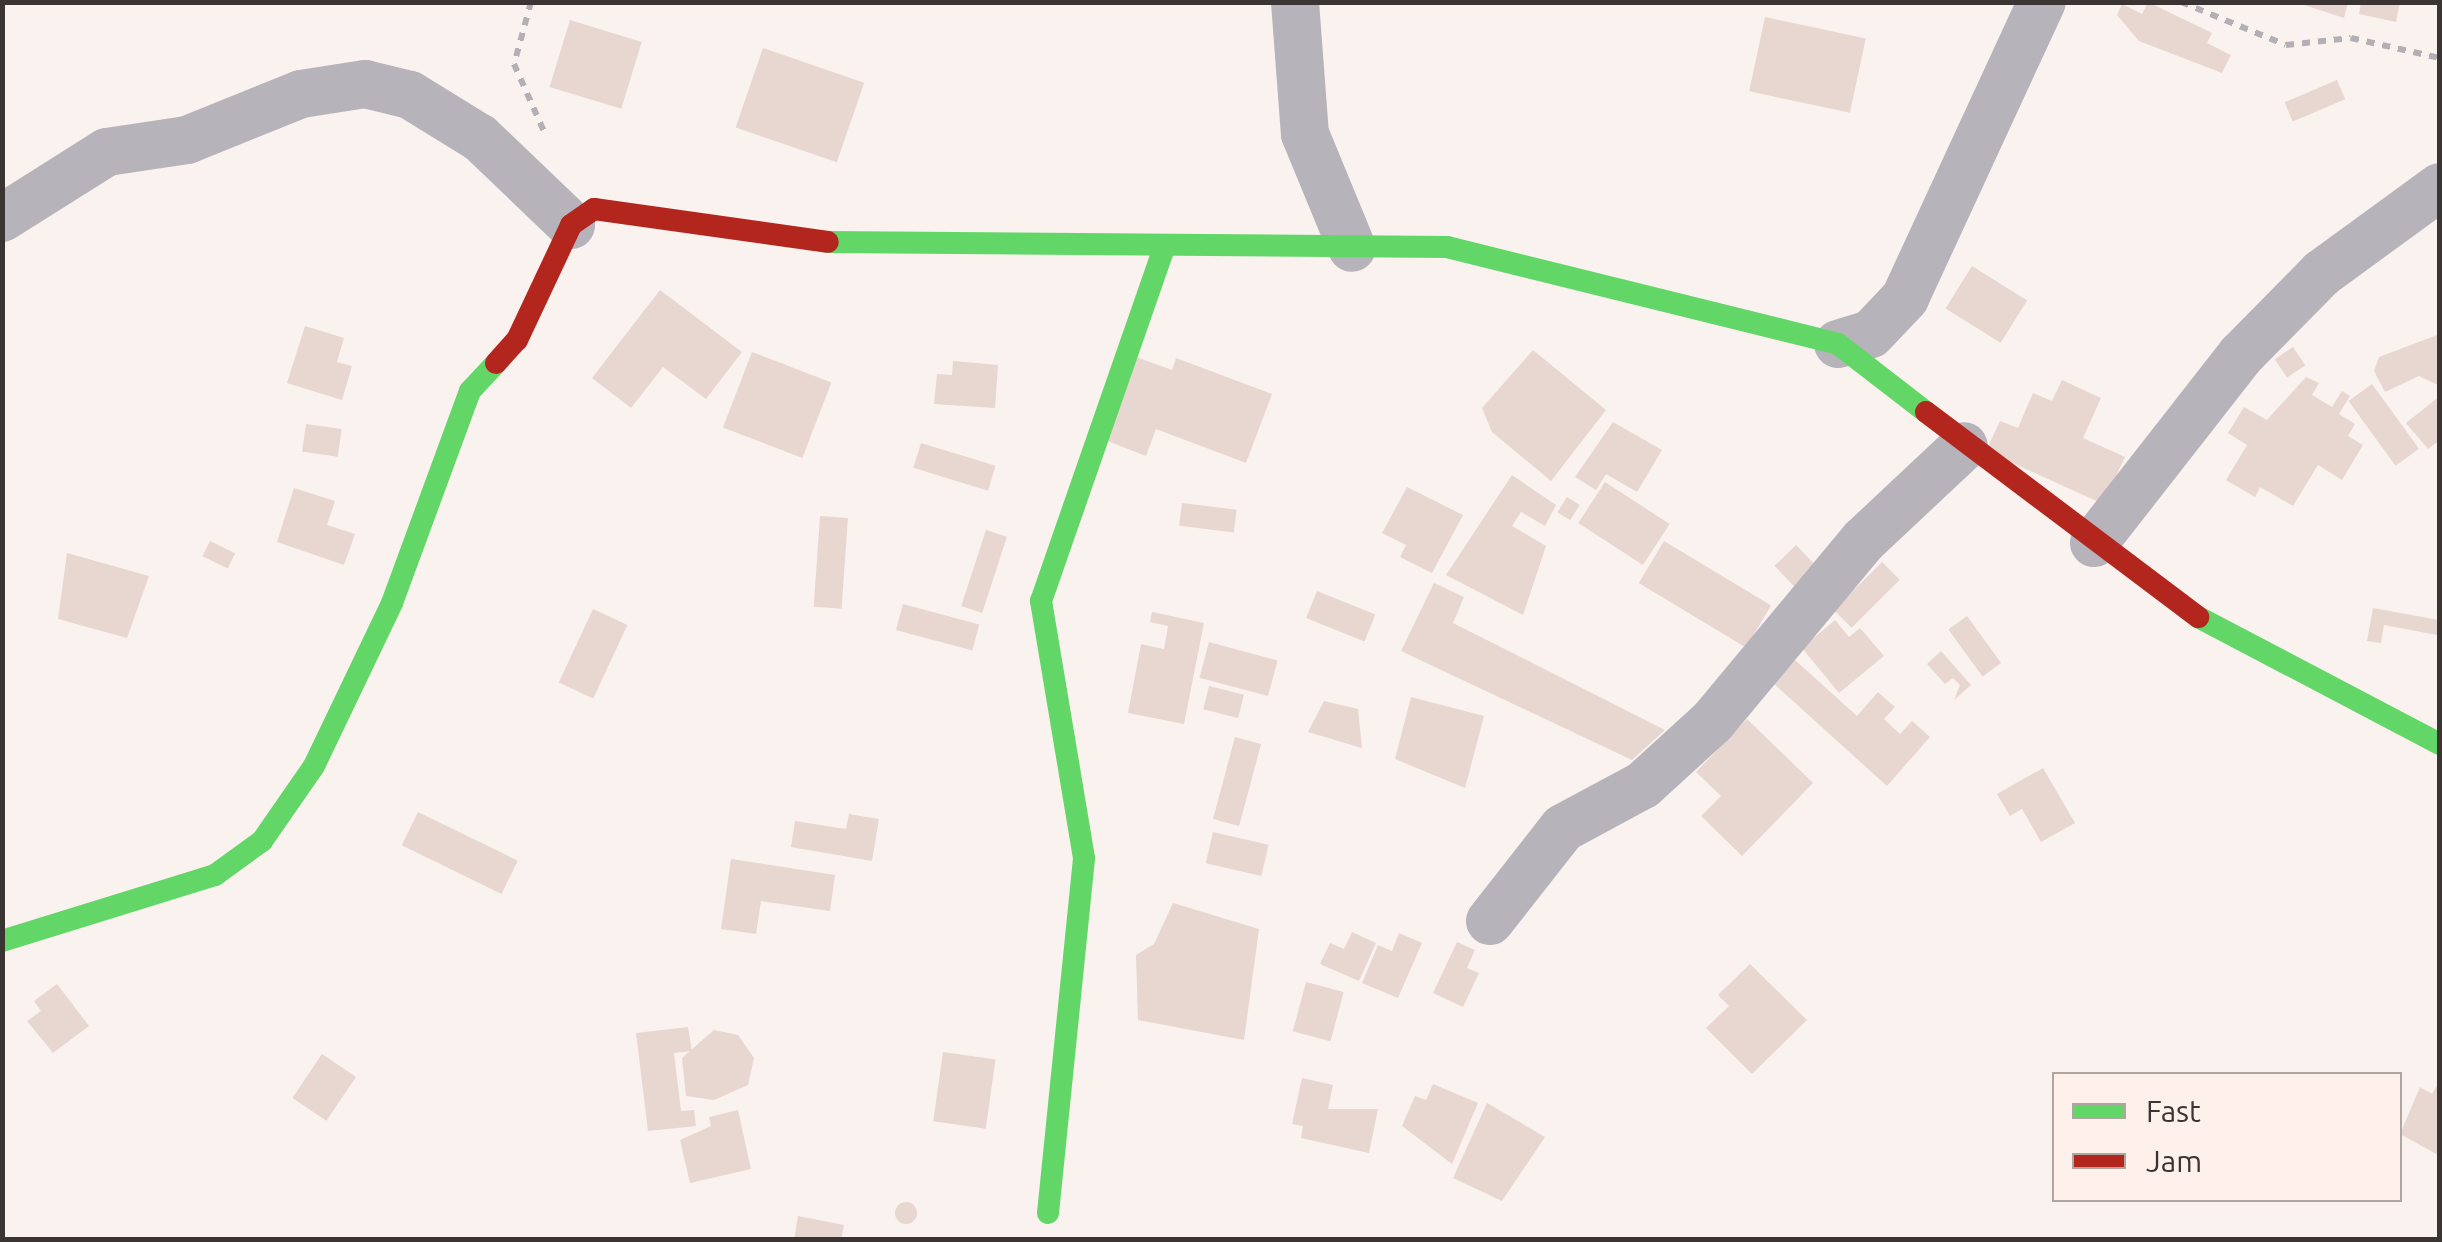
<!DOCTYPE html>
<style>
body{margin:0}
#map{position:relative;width:2442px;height:1242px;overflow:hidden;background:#faf2ef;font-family:Ubuntu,sans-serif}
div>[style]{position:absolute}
.building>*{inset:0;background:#e7d7d0;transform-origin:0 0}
.round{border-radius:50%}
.path>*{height:6px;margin-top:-3px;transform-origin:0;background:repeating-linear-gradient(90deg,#b3b0b3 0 8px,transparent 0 16px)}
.street>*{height:48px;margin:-24px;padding:0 24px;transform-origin:24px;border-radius:24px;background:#b6b3ba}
.fast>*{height:22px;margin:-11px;padding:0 11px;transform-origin:11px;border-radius:11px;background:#63d668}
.jam>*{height:22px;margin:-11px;padding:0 11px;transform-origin:11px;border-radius:11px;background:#b3261e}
span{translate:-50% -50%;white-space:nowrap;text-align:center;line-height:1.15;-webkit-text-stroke:9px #fef1eb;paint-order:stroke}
.frame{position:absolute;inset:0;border:5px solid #3a3533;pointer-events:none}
.legend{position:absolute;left:2052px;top:1072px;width:350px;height:130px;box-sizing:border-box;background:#fef1eb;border:2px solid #b0a6a1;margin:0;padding:12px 18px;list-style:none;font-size:30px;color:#3a3533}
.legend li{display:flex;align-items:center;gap:20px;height:50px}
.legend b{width:50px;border:2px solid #b0a6a1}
</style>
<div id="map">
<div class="building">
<div style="clip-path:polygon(2148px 2px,2212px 33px,2207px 43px,2231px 55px,2222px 73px,2139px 41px,2117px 15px,2122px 4px,2142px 14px)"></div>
<div style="clip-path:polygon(2295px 2px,2348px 2px,2344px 18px)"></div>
<div style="clip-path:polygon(2361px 2px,2400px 2px,2396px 22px,2359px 14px)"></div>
<div style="left:1765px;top:17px;width:103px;height:76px;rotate:12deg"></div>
<div style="left:570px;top:20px;width:75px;height:70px;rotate:17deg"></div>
<div style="left:763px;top:48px;width:107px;height:84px;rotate:19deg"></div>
<div style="left:2337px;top:80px;width:21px;height:57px;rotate:67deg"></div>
<div style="left:1972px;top:266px;width:65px;height:50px;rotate:32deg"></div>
<div style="clip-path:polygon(660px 290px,742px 352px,706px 399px,663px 367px,631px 408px,592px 378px)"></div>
<div style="clip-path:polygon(305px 326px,344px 338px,337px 362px,352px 366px,342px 400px,287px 383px)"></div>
<div style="clip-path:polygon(2440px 334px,2440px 386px,2419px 376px,2385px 392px,2374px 371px,2379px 357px)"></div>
<div style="left:2293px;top:347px;width:22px;height:22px;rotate:56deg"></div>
<div style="clip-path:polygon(1533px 350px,1606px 410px,1551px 481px,1492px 432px,1482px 408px)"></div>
<div style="left:752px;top:352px;width:85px;height:81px;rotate:21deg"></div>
<div style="clip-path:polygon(1136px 357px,1172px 370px,1176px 358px,1272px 394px,1246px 463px,1156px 429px,1146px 456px,1105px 440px)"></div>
<div style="clip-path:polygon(953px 361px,998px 365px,995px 408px,934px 404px,937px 374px,952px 375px)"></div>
<div style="clip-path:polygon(2306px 377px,2319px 383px,2312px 395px,2332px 407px,2342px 391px,2350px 396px,2339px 414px,2355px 424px,2348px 436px,2363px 445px,2342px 480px,2318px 465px,2293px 506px,2260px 487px,2255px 497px,2226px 480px,2247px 445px,2228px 433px,2244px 407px,2267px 420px)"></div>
<div style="clip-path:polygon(2062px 380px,2101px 398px,2083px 438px,2125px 457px,2103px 504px,1986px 451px,2000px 421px,2018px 428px,2033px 393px,2052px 401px)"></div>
<div style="left:2372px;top:384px;width:80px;height:29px;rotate:54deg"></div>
<div style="clip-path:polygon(2440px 396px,2440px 440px,2428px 449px,2406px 423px)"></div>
<div style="clip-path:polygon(1613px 422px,1662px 450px,1637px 492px,1606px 474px,1596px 490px,1575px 477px)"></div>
<div style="left:306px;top:424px;width:36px;height:28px;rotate:8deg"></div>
<div style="left:921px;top:443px;width:78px;height:26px;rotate:17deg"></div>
<div style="clip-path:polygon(1512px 475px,1556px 505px,1545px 526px,1521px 512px,1512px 526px,1546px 546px,1523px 615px,1446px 575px)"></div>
<div style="left:1605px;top:482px;width:77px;height:49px;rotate:33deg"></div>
<div style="clip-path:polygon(1407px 487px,1463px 515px,1432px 573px,1400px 557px,1406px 545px,1382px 533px)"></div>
<div style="clip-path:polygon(294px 488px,335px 501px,327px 525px,355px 534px,344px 565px,277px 542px)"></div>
<div style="left:1567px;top:497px;width:15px;height:18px;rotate:32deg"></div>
<div style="left:1182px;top:503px;width:55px;height:23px;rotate:7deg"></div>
<div style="left:820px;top:516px;width:28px;height:91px;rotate:4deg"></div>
<div style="left:986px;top:530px;width:22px;height:80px;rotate:18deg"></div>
<div style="left:210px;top:541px;width:28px;height:17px;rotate:26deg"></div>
<div style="left:1664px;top:541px;width:125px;height:49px;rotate:31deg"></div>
<div style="left:1796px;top:545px;width:29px;height:30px;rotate:46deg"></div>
<div style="clip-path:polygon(67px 553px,149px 576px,127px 638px,58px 619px)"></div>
<div style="left:1882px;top:562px;width:25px;height:68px;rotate:45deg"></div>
<div style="clip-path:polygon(1434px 583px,1464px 597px,1453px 623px,1665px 730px,1632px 760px,1401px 651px)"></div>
<div style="left:1317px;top:591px;width:63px;height:29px;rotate:22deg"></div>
<div style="left:903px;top:604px;width:79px;height:27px;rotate:15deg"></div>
<div style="clip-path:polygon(2373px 608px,2439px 620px,2437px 635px,2384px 625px,2381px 643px,2367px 641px)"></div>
<div style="left:593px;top:609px;width:38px;height:81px;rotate:25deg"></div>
<div style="clip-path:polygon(1152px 612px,1204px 623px,1184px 724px,1128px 713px,1141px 644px,1164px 649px,1168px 626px,1150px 622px)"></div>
<div style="left:1967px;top:616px;width:58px;height:23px;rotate:54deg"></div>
<div style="clip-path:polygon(1835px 620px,1849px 637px,1860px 628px,1884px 656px,1839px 693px,1802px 648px)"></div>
<div style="left:1209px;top:642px;width:71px;height:37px;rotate:15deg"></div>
<div style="clip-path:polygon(1941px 651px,1971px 685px,1954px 700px,1960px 685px,1953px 678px,1945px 684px,1927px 664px)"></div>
<div style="clip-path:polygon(1795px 660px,1857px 716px,1878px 692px,1895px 707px,1884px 719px,1900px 734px,1912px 721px,1930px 737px,1887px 786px,1774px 684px)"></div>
<div style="left:1209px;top:686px;width:36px;height:24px;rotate:14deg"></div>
<div style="clip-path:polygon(1411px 697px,1484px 716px,1465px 788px,1395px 759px)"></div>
<div style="clip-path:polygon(1324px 701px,1358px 709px,1362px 748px,1308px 732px)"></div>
<div style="clip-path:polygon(1747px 719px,1813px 783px,1742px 856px,1701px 816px,1721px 796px,1696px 772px)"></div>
<div style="left:1235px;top:737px;width:27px;height:85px;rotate:15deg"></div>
<div style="clip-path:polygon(2043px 768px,2075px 823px,2041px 842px,2022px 809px,2010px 816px,1997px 794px)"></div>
<div style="left:418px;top:812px;width:111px;height:37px;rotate:26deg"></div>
<div style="clip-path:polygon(849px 814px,879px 819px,872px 861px,791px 847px,795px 821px,846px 829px)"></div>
<div style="left:1213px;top:832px;width:57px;height:32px;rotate:13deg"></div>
<div style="clip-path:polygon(731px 859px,835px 875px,830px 911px,761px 901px,756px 934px,721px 929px)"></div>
<div style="clip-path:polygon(1173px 903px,1259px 929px,1244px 1040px,1138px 1020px,1136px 955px,1154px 944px)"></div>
<div style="clip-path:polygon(1352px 932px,1376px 943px,1359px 981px,1320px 964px,1330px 943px,1344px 949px)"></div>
<div style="clip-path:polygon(1399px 933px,1422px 943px,1398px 998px,1362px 983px,1378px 945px,1392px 951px)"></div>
<div style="clip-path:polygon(1457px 942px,1475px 950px,1467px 968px,1479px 973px,1463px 1007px,1433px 993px)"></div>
<div style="clip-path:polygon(1750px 964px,1807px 1020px,1752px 1074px,1706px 1028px,1729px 1006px,1718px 995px)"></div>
<div style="left:1306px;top:982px;width:39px;height:51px;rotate:15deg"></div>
<div style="clip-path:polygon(57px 984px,89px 1026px,53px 1053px,27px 1021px,41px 1011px,34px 1001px)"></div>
<div style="clip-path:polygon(688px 1027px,692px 1051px,674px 1053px,681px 1111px,694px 1110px,696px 1126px,648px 1131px,636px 1033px)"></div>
<div style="clip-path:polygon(714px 1030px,738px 1035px,754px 1058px,748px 1085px,714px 1100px,686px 1096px,682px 1058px)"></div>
<div style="left:943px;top:1052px;width:53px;height:70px;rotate:8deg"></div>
<div style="left:322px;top:1054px;width:41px;height:53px;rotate:34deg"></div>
<div style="clip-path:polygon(1302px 1078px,1333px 1085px,1328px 1109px,1378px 1109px,1369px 1153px,1301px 1138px,1303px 1126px,1292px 1124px)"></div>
<div style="clip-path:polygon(2440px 1080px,2440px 1156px,2400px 1134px,2420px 1087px,2432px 1094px)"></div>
<div style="clip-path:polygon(1433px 1084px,1478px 1103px,1452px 1164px,1402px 1126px,1415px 1096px,1426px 1100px)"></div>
<div style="clip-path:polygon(1487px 1103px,1545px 1137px,1502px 1201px,1453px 1178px)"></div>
<div style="clip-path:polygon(738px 1110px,751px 1169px,690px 1183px,680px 1140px,711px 1126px,709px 1117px)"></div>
<div class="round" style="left:895px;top:1202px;width:22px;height:22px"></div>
<div style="clip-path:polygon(798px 1216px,844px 1225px,841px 1240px,794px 1240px)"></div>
</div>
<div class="path">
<div style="left:531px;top:2px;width:64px;rotate:105.3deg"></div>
<div style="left:514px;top:64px;width:79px;rotate:66deg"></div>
<div style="left:2181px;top:2px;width:113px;rotate:22.3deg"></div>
<div style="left:2286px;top:45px;width:65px;rotate:-6.1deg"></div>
<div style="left:2351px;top:38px;width:91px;rotate:12.7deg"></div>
</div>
<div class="street">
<div style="left:1295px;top:2px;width:132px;rotate:85.7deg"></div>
<div style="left:1305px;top:134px;width:123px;rotate:67.6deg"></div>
<div style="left:2px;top:218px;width:124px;rotate:-32.2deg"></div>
<div style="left:107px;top:152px;width:81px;rotate:-8.5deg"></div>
<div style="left:187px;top:140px;width:123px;rotate:-22deg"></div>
<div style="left:301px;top:94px;width:65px;rotate:-8.9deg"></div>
<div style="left:365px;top:84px;width:46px;rotate:13.7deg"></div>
<div style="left:410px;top:95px;width:82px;rotate:31.6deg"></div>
<div style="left:480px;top:138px;width:126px;rotate:43.7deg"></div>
<div style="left:1838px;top:344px;width:34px;rotate:-17deg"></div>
<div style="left:1871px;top:334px;width:50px;rotate:-46.6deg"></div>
<div style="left:1905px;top:298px;width:326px;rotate:-65.2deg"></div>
<div style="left:2094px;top:543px;width:239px;rotate:-52deg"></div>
<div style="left:2241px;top:355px;width:115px;rotate:-45.4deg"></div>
<div style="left:2322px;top:273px;width:146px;rotate:-36.1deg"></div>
<div style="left:1490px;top:921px;width:118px;rotate:-51.9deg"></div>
<div style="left:1563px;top:828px;width:91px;rotate:-28.3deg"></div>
<div style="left:1643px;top:785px;width:95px;rotate:-42.4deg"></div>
<div style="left:1713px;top:721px;width:236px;rotate:-50.2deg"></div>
<div style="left:1864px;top:540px;width:137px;rotate:-43.2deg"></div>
</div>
<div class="fast">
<div style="left:828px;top:242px;width:619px;rotate:0.46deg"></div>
<div style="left:1447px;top:247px;width:403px;rotate:13.9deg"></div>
<div style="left:1838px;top:344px;width:111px;rotate:37.7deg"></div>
<div style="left:2198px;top:617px;width:273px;rotate:27.7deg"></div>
<div style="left:2px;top:941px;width:223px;rotate:-17.2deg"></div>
<div style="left:215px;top:875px;width:58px;rotate:-35.9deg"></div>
<div style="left:262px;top:841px;width:91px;rotate:-55.3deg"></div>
<div style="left:314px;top:766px;width:181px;rotate:-64.4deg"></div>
<div style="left:392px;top:603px;width:226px;rotate:-69.8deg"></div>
<div style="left:470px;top:391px;width:38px;rotate:-47deg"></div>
<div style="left:1048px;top:1213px;width:357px;rotate:-84.2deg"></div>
<div style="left:1084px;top:858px;width:261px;rotate:-99.5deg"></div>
<div style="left:1041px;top:601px;width:374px;rotate:-70.8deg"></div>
</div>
<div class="jam">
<div style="left:496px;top:363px;width:31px;rotate:-48deg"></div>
<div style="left:517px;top:340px;width:127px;rotate:-64.8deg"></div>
<div style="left:571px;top:225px;width:28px;rotate:-35deg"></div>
<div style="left:594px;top:209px;width:236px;rotate:8deg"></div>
<div style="left:1926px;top:412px;width:341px;rotate:37deg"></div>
</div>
<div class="frame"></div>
<ul class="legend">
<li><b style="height:12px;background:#63d668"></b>Fast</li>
<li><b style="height:12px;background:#b3261e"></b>Jam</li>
</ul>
</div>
